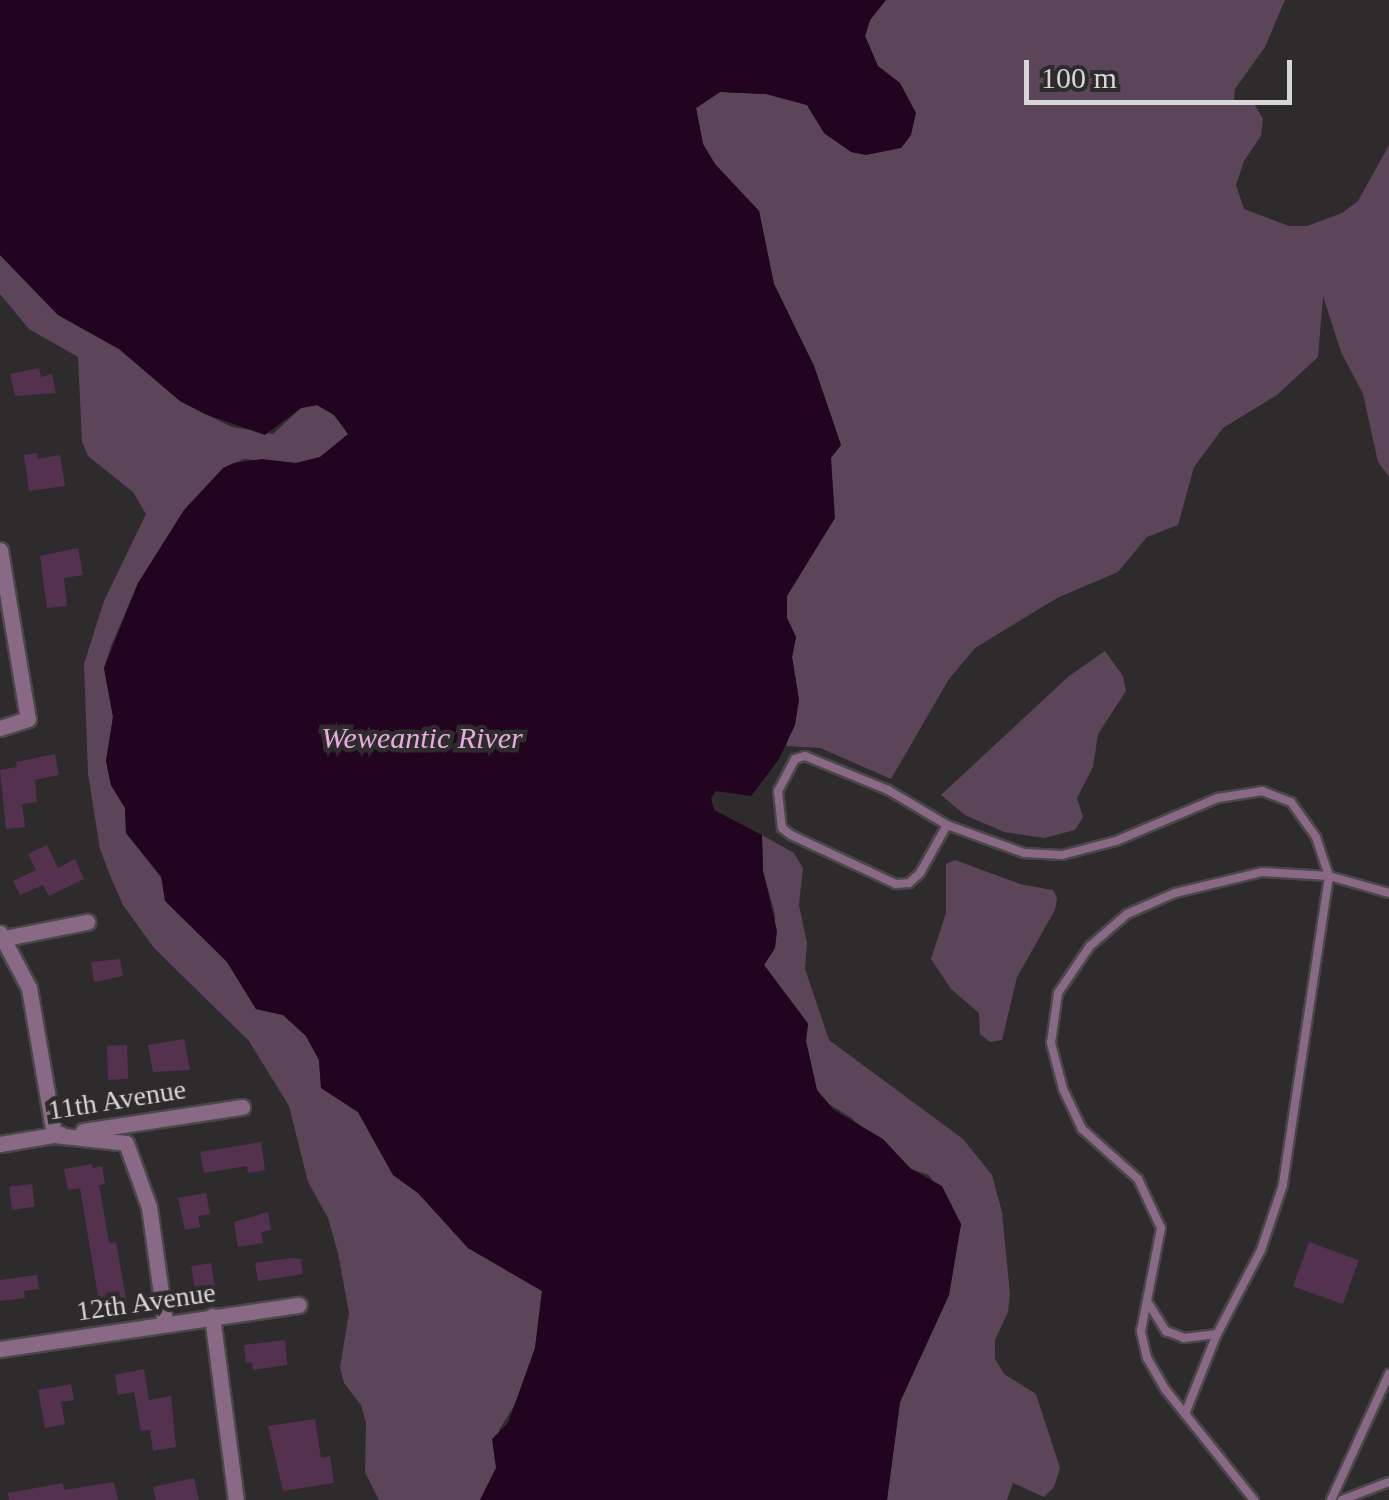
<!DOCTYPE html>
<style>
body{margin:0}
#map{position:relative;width:1389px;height:1500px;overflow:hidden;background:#2e2b2d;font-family:Georgia,serif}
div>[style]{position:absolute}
.green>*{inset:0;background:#5c4559}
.water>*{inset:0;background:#220320}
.building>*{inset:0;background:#553150;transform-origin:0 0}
.roads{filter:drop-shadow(2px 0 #494748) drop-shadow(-2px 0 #494748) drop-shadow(0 2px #494748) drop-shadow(0 -2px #494748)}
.service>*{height:8px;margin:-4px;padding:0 4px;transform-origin:4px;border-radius:4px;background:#8a6986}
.minor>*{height:15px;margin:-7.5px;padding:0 7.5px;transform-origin:7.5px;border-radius:7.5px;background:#8a6986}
span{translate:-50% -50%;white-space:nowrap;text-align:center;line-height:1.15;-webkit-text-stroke:9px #2e2b2d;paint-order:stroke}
.street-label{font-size:28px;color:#d8d7d8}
.water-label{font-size:30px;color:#e8abe0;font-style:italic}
.scale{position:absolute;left:1024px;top:60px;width:268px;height:45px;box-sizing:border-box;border:5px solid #d8d7d8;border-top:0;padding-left:12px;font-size:30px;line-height:35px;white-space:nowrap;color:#d8d7d8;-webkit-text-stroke:8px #2e2b2d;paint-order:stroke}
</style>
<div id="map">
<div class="green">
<div style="clip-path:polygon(886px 0,1285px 0,1265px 47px,1235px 89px,1234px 102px,1253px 102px,1263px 119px,1261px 136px,1244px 161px,1236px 185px,1244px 209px,1289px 226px,1307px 226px,1342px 213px,1358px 201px,1389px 145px,1389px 477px,1378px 462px,1363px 394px,1341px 352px,1323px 296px,1318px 357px,1277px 395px,1223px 428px,1194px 467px,1178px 525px,1147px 537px,1118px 572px,1057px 598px,975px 648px,949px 679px,891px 779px,820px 748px,786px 746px,799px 700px,792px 657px,796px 637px,787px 618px,787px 596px,811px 555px,831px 485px,831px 457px,841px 445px,814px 366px,774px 284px,759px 211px,715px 164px,703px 144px,696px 108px,720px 92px,766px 94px,807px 105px,824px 133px,852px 152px,901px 148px,911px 135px,900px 83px,878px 67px,865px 36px,870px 20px)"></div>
<div style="clip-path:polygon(0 255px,58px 315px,119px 349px,180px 401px,205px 414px,232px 427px,273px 434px,301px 408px,317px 405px,334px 415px,349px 434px,320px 457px,296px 463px,244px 459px,223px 468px,138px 583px,111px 646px,104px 668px,113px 717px,106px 761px,111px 785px,125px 808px,126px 833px,227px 962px,256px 1009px,283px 1015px,306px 1036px,319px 1060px,321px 1088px,358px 1112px,393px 1175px,418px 1193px,468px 1248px,542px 1291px,535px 1348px,519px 1398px,499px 1430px,496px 1468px,480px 1500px,379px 1500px,365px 1472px,366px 1423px,361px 1405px,344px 1383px,340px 1367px,349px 1313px,338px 1253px,328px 1218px,308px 1182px,289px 1106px,249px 1041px,154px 948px,123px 905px,111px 878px,100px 849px,88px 774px,84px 664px,104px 601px,146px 514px,133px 492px,88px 456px,82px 441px,78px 357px,29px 329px,0 294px)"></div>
<div style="clip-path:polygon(1105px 651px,1123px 676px,1126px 691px,1098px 734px,1093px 767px,1077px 798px,1083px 817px,1075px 830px,1044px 838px,1004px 832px,965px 815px,941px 795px,1069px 676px)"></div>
<div style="clip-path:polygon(762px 835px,794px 853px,803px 868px,799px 905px,807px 943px,805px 969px,829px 1040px,963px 1139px,992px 1175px,1002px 1212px,1010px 1294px,1008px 1312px,995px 1340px,995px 1359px,1004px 1374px,1036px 1394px,1060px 1468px,1054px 1487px,1044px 1497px,1013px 1483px,1007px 1500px,887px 1500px,900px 1402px,949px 1295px,961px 1224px,929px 1175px,911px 1169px,850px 1117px,824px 1101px,817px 1090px,806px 1041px,808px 1023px,764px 965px,775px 948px,775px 914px,763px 871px)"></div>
<div style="clip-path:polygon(955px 860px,1020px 884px,1053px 890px,1057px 898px,1055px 910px,1017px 977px,1002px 1040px,990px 1042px,980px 1034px,979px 1013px,951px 989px,931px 959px,946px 913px,946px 864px)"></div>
</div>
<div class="water">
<div style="clip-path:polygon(0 0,886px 0,870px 20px,865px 36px,878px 66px,900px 83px,916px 113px,911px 135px,901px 148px,866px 155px,851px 152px,824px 133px,807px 105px,766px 94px,720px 92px,696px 108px,703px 144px,715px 164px,759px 211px,774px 284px,814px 366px,841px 445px,831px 458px,835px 518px,787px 596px,787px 618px,796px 637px,792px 657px,799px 700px,795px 725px,779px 759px,751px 796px,716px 791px,711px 798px,714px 810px,762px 835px,763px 871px,777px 931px,775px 948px,764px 965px,808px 1024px,806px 1041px,817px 1090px,834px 1110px,883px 1139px,911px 1169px,942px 1186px,961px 1224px,949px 1295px,900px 1402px,887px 1500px,480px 1500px,496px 1468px,492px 1439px,508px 1423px,535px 1348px,542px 1291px,468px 1248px,418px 1193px,393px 1175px,358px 1112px,321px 1088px,319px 1060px,306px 1036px,283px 1015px,256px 1009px,227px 962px,165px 901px,161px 876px,126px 833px,125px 808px,111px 785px,106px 761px,113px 717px,104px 668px,138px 583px,184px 510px,223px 468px,234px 463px,262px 459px,296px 463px,320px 457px,348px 434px,334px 415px,317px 405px,301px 408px,265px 435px,205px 414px,180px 401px,119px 349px,58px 315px,0 255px)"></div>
</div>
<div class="building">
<div style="clip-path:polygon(39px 368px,41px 377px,52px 374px,56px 393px,15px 396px,10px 374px)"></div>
<div style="clip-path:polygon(37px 453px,38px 459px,60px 455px,65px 486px,29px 491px,24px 455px)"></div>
<div style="clip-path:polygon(78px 548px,83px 575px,64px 578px,67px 606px,47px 608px,40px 556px)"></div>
<div style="clip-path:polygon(55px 754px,59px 775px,35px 780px,37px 802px,22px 804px,25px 827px,6px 829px,0 770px,17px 767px,16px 762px)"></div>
<div style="clip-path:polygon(47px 845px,58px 868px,75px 859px,84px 879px,49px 896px,43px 885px,20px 895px,13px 881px,36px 870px,28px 854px)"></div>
<div style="clip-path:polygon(120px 959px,123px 976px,94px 982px,91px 962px)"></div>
<div style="clip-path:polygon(184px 1039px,190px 1070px,153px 1072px,148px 1045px)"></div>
<div style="left:127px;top:1045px;width:34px;height:20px;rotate:88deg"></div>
<div style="clip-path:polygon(261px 1142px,265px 1170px,248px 1173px,247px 1166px,204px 1173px,200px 1152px)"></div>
<div style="clip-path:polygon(92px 1164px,93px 1168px,102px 1166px,105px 1184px,99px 1185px,109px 1243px,116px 1242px,126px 1299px,99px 1302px,80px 1188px,68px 1190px,64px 1169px)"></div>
<div style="left:32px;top:1184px;width:23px;height:23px;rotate:83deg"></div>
<div style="clip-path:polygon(206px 1193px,210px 1214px,198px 1216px,200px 1227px,185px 1230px,178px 1198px)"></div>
<div style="clip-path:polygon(268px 1212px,271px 1230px,261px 1232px,263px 1243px,238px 1247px,234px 1222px)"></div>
<div style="left:1309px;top:1242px;width:53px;height:47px;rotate:20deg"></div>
<div style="clip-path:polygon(290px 1258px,301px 1259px,303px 1274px,258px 1281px,255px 1263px)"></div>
<div style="left:211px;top:1263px;width:25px;height:20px;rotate:81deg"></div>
<div style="clip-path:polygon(37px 1275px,39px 1289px,24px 1291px,25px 1298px,0 1301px,0 1280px)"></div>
<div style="clip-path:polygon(285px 1340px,287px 1365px,253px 1370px,252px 1362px,246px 1363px,244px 1345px)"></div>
<div style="clip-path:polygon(144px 1369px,149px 1400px,171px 1396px,176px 1447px,153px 1451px,150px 1430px,141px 1431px,134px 1392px,118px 1395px,115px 1375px)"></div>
<div style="clip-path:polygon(71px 1384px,74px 1400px,61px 1402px,65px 1424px,45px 1428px,38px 1390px)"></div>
<div style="clip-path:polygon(315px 1419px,321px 1458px,330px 1456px,334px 1483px,283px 1491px,268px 1426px)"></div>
<div style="clip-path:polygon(194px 1478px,199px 1500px,156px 1500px,153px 1487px)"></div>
<div style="clip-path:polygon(114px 1482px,118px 1500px,9px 1500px,8px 1493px,63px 1483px,64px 1490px)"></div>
</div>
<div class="roads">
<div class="service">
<div style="left:947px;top:825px;width:69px;rotate:-149.3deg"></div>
<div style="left:888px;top:790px;width:90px;rotate:-157.7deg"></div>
<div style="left:805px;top:756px;width:10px;rotate:163deg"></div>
<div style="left:795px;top:759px;width:36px;rotate:118deg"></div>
<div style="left:778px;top:791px;width:37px;rotate:84deg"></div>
<div style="left:782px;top:828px;width:11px;rotate:38deg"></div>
<div style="left:791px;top:835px;width:116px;rotate:25deg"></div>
<div style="left:896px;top:884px;width:13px;rotate:-4deg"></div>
<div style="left:909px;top:883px;width:15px;rotate:-42deg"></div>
<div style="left:920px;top:873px;width:55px;rotate:-60.6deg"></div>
<div style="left:947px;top:825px;width:82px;rotate:20deg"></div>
<div style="left:1024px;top:853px;width:38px;rotate:3deg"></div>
<div style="left:1062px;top:855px;width:56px;rotate:-14.5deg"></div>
<div style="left:1116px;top:841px;width:111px;rotate:-22.9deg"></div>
<div style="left:1218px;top:798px;width:45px;rotate:-9deg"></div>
<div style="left:1262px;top:791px;width:31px;rotate:21deg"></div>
<div style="left:1291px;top:802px;width:43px;rotate:54.5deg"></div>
<div style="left:1316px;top:837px;width:41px;rotate:71.6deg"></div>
<div style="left:1329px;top:876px;width:312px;rotate:98.5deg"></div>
<div style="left:1283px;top:1185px;width:69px;rotate:108.7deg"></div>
<div style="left:1261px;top:1250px;width:95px;rotate:117.6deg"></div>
<div style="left:1217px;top:1334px;width:86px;rotate:111.8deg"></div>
<div style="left:1147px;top:1301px;width:36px;rotate:58deg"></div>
<div style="left:1166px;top:1331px;width:19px;rotate:21deg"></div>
<div style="left:1184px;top:1338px;width:33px;rotate:-7deg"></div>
<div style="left:1254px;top:1500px;width:142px;rotate:-128.7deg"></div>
<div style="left:1165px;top:1389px;width:36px;rotate:-120deg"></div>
<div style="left:1147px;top:1358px;width:28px;rotate:-103deg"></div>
<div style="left:1141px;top:1331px;width:105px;rotate:-79deg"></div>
<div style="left:1161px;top:1228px;width:54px;rotate:-115.1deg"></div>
<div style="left:1138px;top:1179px;width:75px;rotate:-138.2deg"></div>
<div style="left:1082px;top:1129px;width:44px;rotate:-115.4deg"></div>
<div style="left:1063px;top:1089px;width:48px;rotate:-104.6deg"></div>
<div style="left:1051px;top:1043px;width:50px;rotate:-82deg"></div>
<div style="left:1058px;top:993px;width:57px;rotate:-55.8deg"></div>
<div style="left:1090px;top:946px;width:49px;rotate:-40.9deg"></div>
<div style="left:1127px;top:914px;width:52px;rotate:-23.6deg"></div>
<div style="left:1175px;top:893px;width:89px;rotate:-13.6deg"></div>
<div style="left:1262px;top:872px;width:67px;rotate:3.4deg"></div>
<div style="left:1329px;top:876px;width:62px;rotate:15.8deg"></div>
<div style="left:1331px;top:1500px;width:139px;rotate:-65.3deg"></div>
<div style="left:1342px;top:1500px;width:50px;rotate:-21deg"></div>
</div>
<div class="minor">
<div style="left:0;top:550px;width:171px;rotate:80.6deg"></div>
<div style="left:28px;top:719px;width:29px;rotate:162deg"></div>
<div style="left:0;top:933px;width:62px;rotate:62.2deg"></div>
<div style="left:29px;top:988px;width:149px;rotate:80.3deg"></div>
<div style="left:54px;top:1135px;width:72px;rotate:6.3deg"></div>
<div style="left:126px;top:1143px;width:68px;rotate:70.2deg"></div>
<div style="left:149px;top:1207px;width:116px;rotate:82.1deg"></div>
<div style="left:0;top:939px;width:89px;rotate:-11.1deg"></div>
<div style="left:83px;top:1131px;width:161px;rotate:-8.6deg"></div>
<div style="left:0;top:1144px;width:61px;rotate:-9.5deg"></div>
<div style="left:212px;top:1316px;width:186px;rotate:82.6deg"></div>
<div style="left:0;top:1349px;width:302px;rotate:-8.4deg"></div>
</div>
</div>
<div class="street-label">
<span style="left:117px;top:1100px;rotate:-9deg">11th Avenue</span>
<span style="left:146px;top:1302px;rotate:-8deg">12th Avenue</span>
</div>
<div class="water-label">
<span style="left:422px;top:738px">Weweantic River</span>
</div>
<div class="scale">100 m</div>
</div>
